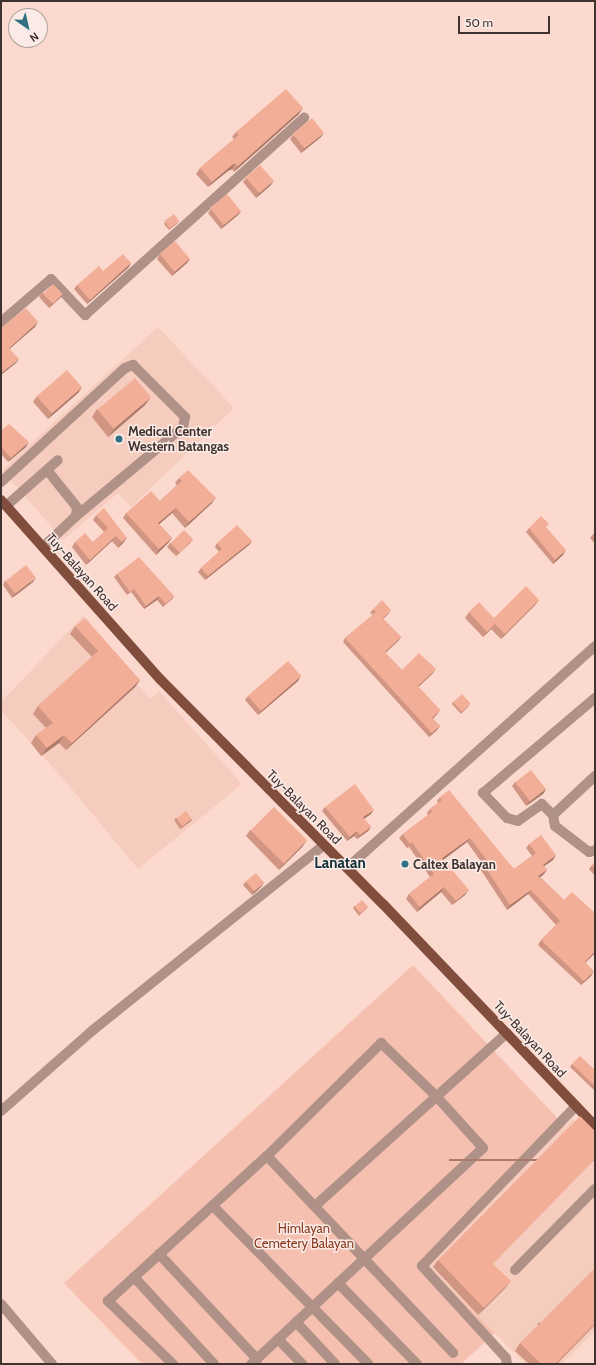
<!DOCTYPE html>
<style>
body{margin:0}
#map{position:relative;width:596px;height:1365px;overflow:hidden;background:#fcd9ce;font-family:Cabin,sans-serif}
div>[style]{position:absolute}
.built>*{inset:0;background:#f6ccbe}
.green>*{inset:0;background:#f6c0b0}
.minor>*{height:10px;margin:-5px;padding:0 5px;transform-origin:5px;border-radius:5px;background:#af9188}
.major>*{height:10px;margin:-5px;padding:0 5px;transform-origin:5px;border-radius:5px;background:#814e3e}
.wall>*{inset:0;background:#d19683}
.shaded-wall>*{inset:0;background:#aa7a6a;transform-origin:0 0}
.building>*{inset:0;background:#f3ae98;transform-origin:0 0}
.dots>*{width:11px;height:11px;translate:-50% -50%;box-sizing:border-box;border:2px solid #faebe7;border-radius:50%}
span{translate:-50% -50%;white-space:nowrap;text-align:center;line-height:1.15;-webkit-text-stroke:3px #faebe7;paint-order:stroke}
.poi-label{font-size:13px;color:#40322e;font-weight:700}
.left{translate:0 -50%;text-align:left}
.street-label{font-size:13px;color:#40322e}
.park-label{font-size:13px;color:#8c3b22}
.quarter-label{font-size:15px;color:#113039;font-weight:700}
.frame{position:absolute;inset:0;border:2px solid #40322e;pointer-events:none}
.north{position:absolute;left:8px;top:8px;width:40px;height:40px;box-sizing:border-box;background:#faebe7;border:1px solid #b0a19d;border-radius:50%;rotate:146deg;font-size:11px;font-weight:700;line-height:16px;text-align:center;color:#40322e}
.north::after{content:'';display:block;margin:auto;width:14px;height:18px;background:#2f7183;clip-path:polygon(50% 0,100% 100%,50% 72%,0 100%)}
.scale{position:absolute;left:458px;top:16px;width:92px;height:18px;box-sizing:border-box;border:2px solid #40322e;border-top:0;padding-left:5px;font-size:12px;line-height:14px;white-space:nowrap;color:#40322e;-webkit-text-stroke:3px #faebe7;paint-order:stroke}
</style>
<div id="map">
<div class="built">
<div style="clip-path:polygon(158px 327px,234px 408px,131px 507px,118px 493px,63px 540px,2px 470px)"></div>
<div style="clip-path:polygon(83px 616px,90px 622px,88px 634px,151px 699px,159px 691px,242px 784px,138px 869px,66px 782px,1px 710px,1px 702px)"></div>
<div style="clip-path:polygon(573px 1118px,595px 1141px,595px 1331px,562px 1364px,526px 1364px,427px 1267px)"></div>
</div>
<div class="green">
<div style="clip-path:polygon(413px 965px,565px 1126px,427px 1266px,495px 1333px,461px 1364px,142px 1364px,64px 1283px)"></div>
</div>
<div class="minor">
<div style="left:1px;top:322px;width:66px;rotate:-40.7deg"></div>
<div style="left:51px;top:279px;width:50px;rotate:46.6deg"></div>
<div style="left:85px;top:315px;width:295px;rotate:-42deg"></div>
<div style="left:1px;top:482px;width:168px;rotate:-42.6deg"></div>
<div style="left:125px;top:368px;width:9px;rotate:-21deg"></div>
<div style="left:133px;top:365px;width:74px;rotate:45deg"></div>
<div style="left:185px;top:417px;width:10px;rotate:101deg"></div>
<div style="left:183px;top:427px;width:141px;rotate:140.2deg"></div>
<div style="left:6px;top:506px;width:69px;rotate:-41.5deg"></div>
<div style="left:43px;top:547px;width:44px;rotate:-43.2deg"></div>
<div style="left:75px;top:517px;width:6px;rotate:-72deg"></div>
<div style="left:77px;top:511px;width:5px;rotate:-101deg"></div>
<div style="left:76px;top:506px;width:46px;rotate:-128.9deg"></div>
<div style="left:595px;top:776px;width:57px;rotate:137.1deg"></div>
<div style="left:553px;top:815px;width:11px;rotate:80deg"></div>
<div style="left:555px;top:826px;width:43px;rotate:37.4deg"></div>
<div style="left:589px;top:852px;width:6px;rotate:-18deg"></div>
<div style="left:553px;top:815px;width:16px;rotate:-135deg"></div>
<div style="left:542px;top:804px;width:29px;rotate:145deg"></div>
<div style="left:518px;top:821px;width:11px;rotate:-165deg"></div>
<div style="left:507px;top:818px;width:35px;rotate:-134deg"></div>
<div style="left:483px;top:793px;width:147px;rotate:-40.3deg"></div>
<div style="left:347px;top:868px;width:333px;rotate:-41.8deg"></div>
<div style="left:1px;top:1111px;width:123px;rotate:-41.4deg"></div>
<div style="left:93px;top:1030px;width:295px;rotate:-38.7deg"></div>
<div style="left:267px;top:1156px;width:271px;rotate:46.6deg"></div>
<div style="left:316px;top:1205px;width:257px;rotate:-42deg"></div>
<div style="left:213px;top:1206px;width:221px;rotate:45.5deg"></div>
<div style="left:159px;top:1254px;width:144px;rotate:47deg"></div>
<div style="left:515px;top:1270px;width:114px;rotate:-45.4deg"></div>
<div style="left:134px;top:1277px;width:118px;rotate:47.4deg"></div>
<div style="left:338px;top:1283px;width:113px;rotate:45.7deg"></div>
<div style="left:1px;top:1304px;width:79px;rotate:49.6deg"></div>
<div style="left:296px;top:1322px;width:57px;rotate:47.1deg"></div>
<div style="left:278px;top:1339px;width:35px;rotate:46deg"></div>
<div style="left:173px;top:1364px;width:91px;rotate:-135.9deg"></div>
<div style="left:108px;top:1301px;width:215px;rotate:-42.4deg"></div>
<div style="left:267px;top:1156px;width:161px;rotate:-44.7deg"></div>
<div style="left:381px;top:1043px;width:76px;rotate:43.9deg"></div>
<div style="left:436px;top:1096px;width:70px;rotate:47.9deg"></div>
<div style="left:483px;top:1148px;width:317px;rotate:137deg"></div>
<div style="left:507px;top:1364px;width:6px;rotate:-99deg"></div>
<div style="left:506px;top:1358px;width:125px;rotate:-132.4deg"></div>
<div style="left:422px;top:1266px;width:222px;rotate:-46.1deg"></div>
</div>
<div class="major">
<div style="left:1px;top:500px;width:239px;rotate:48.4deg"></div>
<div style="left:160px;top:679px;width:317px;rotate:45.3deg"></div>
<div style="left:383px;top:904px;width:307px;rotate:46.3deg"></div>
</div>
<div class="wall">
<div style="clip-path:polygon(299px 114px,234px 172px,232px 169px,228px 171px,208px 187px,196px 174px,200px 168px,234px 139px,232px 137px,236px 132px)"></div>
<div style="clip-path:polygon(293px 135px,321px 137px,301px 153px,290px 139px)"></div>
<div style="clip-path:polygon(246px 178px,271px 185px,256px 198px,243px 182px)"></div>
<div style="clip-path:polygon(211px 209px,241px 211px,238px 215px,221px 229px,208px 213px)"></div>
<div style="clip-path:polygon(165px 222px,178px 223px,169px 230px,164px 224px)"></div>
<div style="clip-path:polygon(160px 254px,190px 259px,187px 263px,172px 276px,157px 259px)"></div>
<div style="clip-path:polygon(131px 263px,128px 268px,87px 304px,74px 289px,77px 285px)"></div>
<div style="clip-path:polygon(42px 293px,63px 294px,60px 298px,49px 308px,39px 297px)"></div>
<div style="clip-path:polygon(82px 387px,78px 393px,48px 419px,33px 402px,37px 396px)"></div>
<div style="clip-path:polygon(145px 405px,108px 437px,92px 417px,97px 409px)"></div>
<div style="clip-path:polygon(1px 431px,26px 447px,8px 462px,1px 454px)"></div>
<div style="clip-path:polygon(179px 478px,212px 503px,185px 528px,172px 513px,159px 524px,172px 538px,168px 543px,156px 555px,123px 518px,126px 513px,160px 501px,177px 485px,175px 483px)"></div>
<div style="clip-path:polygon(96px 515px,127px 538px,123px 543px,118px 548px,112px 541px,86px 565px,72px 547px,75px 542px,93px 542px,104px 532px,93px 520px)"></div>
<div style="clip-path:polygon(529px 528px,563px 555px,553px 564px,526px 532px)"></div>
<div style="clip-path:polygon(595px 532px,595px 544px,590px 538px)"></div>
<div style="clip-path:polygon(193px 539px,190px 543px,176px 556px,167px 547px,170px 543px)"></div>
<div style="clip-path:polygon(252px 541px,249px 545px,205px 580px,198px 572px,201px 568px,219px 552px,215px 547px,217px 543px)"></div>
<div style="clip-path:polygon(117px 574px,174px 596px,172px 599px,163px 607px,157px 600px,144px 609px,131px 592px,127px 595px,114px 577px)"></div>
<div style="clip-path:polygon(5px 581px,33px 582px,12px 598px,3px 585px)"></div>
<div style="clip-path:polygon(539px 600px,535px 605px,501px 639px,491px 629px,483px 637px,465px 618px,469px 612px,494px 618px)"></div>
<div style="clip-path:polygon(373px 609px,388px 614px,383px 619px,401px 637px,398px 641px,385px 653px,402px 670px,433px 673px,418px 687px,440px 710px,437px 714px,433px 719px,440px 726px,437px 730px,429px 737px,343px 642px,345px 638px,373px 615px,370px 613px)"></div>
<div style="clip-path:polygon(75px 626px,140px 680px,135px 687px,66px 750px,59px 743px,41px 756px,31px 743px,36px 735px,46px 728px,33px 714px,38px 706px,92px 657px,70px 634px)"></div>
<div style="clip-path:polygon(298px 681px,258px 715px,245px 700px,248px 696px)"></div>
<div style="clip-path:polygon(453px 702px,469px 706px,461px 714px,452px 704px)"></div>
<div style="clip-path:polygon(515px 782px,546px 789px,543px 794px,526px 806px,512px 786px)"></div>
<div style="clip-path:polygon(440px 797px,514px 869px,532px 856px,526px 848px,529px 844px,553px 860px,544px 866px,547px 870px,543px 875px,540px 877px,564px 900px,595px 913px,595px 953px,585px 963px,591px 976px,581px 985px,538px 945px,541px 940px,556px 925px,528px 894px,507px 910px,479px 867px,482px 863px,467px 842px,443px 860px,465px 895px,452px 905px,441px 892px,417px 912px,406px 899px,409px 894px,430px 877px,409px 847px,407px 848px,399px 838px,403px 834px,428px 815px,427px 813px,430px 809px,438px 803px,437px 801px)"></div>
<div style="clip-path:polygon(325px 807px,371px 814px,364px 819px,371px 827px,368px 831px,357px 839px,354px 836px,347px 841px,322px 811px)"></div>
<div style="clip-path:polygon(176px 818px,192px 819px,191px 821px,180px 829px,174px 820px)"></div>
<div style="clip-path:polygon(250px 830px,303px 846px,279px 870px,246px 836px)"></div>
<div style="clip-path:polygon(595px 862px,595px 876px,589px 869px,592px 865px)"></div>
<div style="clip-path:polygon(246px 881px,261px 887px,252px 895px,243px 885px)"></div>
<div style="clip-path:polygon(354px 906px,368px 907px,359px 916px,353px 908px)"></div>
<div style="clip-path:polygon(572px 1064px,595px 1070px,595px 1091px,570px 1067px)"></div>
<div style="clip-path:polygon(438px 1260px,494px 1265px,505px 1288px,478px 1315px,433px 1267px)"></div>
<div style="clip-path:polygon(595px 1325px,557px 1364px,529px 1364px,515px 1351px,520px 1343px)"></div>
</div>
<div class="shaded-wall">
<div style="clip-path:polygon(303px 108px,299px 114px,234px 172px,238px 166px)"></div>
<div style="clip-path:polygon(324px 133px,321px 137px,301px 153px,304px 149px)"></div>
<div style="clip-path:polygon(235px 163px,232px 169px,228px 171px,208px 187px,212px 182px,232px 165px)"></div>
<div style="clip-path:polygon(274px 181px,271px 185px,256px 198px,259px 193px)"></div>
<div style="clip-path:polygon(241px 211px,238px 215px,221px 229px,224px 225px)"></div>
<div style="clip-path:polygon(190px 259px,187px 263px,172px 276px,175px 272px)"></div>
<div style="clip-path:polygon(131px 263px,128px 268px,87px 304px,90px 300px)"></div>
<div style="clip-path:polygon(63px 294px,60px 298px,49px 308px,52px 304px)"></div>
<div style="clip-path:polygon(38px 322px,35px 327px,6px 352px,9px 348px)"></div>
<div style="clip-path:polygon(19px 359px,16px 363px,1px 375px,1px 373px)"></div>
<div style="clip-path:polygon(82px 387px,78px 393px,48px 419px,52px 413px)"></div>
<div style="clip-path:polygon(151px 397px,145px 405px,108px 437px,114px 429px)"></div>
<div style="clip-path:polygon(29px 442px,26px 447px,8px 462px,11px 458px)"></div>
<div style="clip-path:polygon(216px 498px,212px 503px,185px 528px,189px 522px)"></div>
<div style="clip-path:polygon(176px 508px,172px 513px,155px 528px,158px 523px)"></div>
<div style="clip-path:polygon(116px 536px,112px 541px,86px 565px,90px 560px)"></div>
<div style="clip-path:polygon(127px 538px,123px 543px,118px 548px,122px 542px)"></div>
<div style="clip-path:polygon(172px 538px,168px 543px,156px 555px,159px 549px)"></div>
<div style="clip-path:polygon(193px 539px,190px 543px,176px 556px,179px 552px)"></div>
<div style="clip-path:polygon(252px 541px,249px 545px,205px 580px,208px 576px)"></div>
<div style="clip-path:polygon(566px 550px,563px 555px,553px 564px,555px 560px)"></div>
<div style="clip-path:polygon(36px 578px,33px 582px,12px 598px,15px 594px)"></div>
<div style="clip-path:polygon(159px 596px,157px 600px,144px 609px,146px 606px)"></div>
<div style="clip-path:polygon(174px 596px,172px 599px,163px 607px)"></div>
<div style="clip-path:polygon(539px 600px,535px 605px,501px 639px,505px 634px)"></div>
<div style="clip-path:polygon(391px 610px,388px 614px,380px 622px,383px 618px)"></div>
<div style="clip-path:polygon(495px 624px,491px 629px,483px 637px,487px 632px)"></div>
<div style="clip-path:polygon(401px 637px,398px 641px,382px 656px,385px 652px)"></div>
<div style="clip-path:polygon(436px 669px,433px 673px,415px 690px,418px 686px)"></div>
<div style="clip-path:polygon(301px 676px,298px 681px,258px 715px,261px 711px)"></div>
<div style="clip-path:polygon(140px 680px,135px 687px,66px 750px,72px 743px)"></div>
<div style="clip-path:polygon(440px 710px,437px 714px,429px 722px,432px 718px)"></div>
<div style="clip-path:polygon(440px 726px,437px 730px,429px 737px,432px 733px)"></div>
<div style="clip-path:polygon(64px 735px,59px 743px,41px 756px,47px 748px)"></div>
<div style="clip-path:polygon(546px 789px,543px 794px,526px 806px,529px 802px)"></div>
<div style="clip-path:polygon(374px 810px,371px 814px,361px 821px,363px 817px)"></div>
<div style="clip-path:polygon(192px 819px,191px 821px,180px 829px,182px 827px)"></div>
<div style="clip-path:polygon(371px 827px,368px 831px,357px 839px,360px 835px)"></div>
<div style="clip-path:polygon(357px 831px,354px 836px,347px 841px,350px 837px)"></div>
<div style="clip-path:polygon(470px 838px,467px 842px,439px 863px,442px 858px)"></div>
<div style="clip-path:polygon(307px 840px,303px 846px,279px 870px,284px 864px)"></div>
<div style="clip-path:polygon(556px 855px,553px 860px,540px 869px,543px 865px)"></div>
<div style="clip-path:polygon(547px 870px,543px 875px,535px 881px,538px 876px)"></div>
<div style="clip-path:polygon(264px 883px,261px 887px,252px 895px,254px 891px)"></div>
<div style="clip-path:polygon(444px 887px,441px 892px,417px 912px,420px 907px)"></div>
<div style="clip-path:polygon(469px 890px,465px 895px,452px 905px,456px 901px)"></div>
<div style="clip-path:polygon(531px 890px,528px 894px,507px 910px,510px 905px)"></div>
<div style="clip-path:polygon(595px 951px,595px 953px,581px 967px,585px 962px)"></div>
<div style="clip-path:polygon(594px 971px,591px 976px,581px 985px,584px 981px)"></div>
<div style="left:595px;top:1159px;width:2px;height:146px;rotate:90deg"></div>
<div style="clip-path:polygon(511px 1281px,505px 1288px,478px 1315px,484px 1308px)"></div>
<div style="left:595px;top:1323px;width:2px;height:57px;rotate:90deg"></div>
</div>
<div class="building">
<div style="clip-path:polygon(286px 89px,303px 108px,238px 166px,235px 163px,232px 165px,212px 182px,200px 168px,239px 135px,236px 132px)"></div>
<div style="left:312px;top:118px;width:19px;height:25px;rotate:51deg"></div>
<div style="left:260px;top:165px;width:21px;height:19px;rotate:49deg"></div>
<div style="left:227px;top:194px;width:22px;height:22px;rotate:51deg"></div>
<div style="left:174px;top:214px;width:9px;height:12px;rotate:54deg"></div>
<div style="left:175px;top:241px;width:23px;height:20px;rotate:50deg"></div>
<div style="clip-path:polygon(123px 254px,131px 263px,90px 300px,77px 285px,99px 266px,103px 271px)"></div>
<div style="left:53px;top:284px;width:14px;height:14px;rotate:45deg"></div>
<div style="clip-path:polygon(26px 308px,38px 322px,9px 348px,19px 359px,1px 373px,1px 328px)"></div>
<div style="left:67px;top:370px;width:23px;height:40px;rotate:49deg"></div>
<div style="left:135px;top:378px;width:25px;height:49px;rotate:50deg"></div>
<div style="clip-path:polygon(9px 424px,29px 442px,11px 458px,1px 447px,1px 431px)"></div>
<div style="clip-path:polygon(188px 470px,216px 498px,189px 522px,176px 508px,158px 523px,172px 538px,159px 549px,126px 513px,151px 491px,160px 501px,182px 481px,179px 478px)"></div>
<div style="clip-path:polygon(104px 508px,127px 538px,122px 542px,116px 536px,90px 560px,75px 542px,85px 533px,93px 542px,108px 528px,96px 515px)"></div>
<div style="clip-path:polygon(541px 516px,549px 524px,546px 527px,566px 550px,555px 560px,529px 528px)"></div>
<div style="clip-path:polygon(237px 525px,252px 541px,208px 576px,201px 568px,222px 549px,217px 543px)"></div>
<div style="left:184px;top:530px;width:13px;height:19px;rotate:45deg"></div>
<div style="clip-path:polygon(139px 557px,174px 596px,166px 604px,159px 596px,146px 606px,134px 589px,130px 592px,117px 574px)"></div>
<div style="left:26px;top:565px;width:16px;height:26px;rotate:52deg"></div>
<div style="clip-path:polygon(526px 586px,539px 600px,505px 634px,495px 624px,487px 632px,469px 612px,479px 602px,494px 618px)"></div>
<div style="clip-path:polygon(382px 600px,391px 610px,383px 618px,401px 637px,385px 652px,402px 670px,419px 653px,436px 669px,418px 686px,440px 710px,432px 718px,440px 726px,432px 733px,345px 638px,376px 612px,373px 609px)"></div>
<div style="clip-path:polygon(85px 618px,140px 680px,72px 743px,64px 735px,47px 748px,36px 735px,53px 723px,38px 706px,98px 651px,75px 626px)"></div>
<div style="left:288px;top:661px;width:20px;height:53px;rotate:49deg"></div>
<div style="left:462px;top:694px;width:13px;height:12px;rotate:48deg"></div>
<div style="left:531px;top:770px;width:24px;height:20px;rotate:52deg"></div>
<div style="clip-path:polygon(355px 784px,374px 810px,363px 817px,371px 827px,360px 835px,357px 831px,350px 837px,325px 807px)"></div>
<div style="clip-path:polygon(449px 790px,514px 869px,536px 853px,529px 844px,541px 835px,556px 855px,543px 865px,547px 870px,538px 876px,564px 900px,572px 892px,595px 913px,595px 951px,585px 962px,594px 971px,584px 981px,541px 940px,560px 921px,531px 890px,510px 905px,482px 862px,486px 859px,470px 838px,442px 858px,469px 890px,456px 901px,444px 887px,420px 907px,409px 894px,434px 874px,412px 842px,410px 844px,403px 834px,432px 812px,430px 809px,442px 800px,440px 797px)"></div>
<div style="left:274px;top:807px;width:47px;height:33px;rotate:45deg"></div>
<div style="left:186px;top:811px;width:10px;height:12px;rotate:53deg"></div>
<div style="clip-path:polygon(595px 862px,595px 869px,592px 865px)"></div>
<div style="left:256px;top:873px;width:13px;height:13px;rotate:51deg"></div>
<div style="left:362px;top:900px;width:9px;height:10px;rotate:49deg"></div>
<div style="clip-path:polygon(580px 1056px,595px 1070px,595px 1086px,572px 1064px)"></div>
<div style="clip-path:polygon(580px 1116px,595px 1131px,595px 1159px,493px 1264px,511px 1281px,484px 1308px,438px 1260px)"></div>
<div style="clip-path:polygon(595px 1268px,595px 1323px,555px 1364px,541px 1364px,520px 1343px)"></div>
</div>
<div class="dots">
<div style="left:119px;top:439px;background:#2f7183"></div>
<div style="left:405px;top:864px;background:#2f7183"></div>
</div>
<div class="poi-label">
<span class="left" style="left:128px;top:439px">Medical Center<br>Western Batangas</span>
<span class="left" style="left:413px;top:864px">Caltex Balayan</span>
</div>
<div class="street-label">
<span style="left:82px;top:572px;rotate:48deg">Tuy-Balayan Road</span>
<span style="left:304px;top:807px;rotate:45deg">Tuy-Balayan Road</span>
<span style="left:530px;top:1039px;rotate:47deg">Tuy-Balayan Road</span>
</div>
<div class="park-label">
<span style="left:304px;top:1236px">Himlayan<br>Cemetery Balayan</span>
</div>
<div class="quarter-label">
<span style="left:340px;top:864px">Lanatan</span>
</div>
<div class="frame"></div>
<div class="north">N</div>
<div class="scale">50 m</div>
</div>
